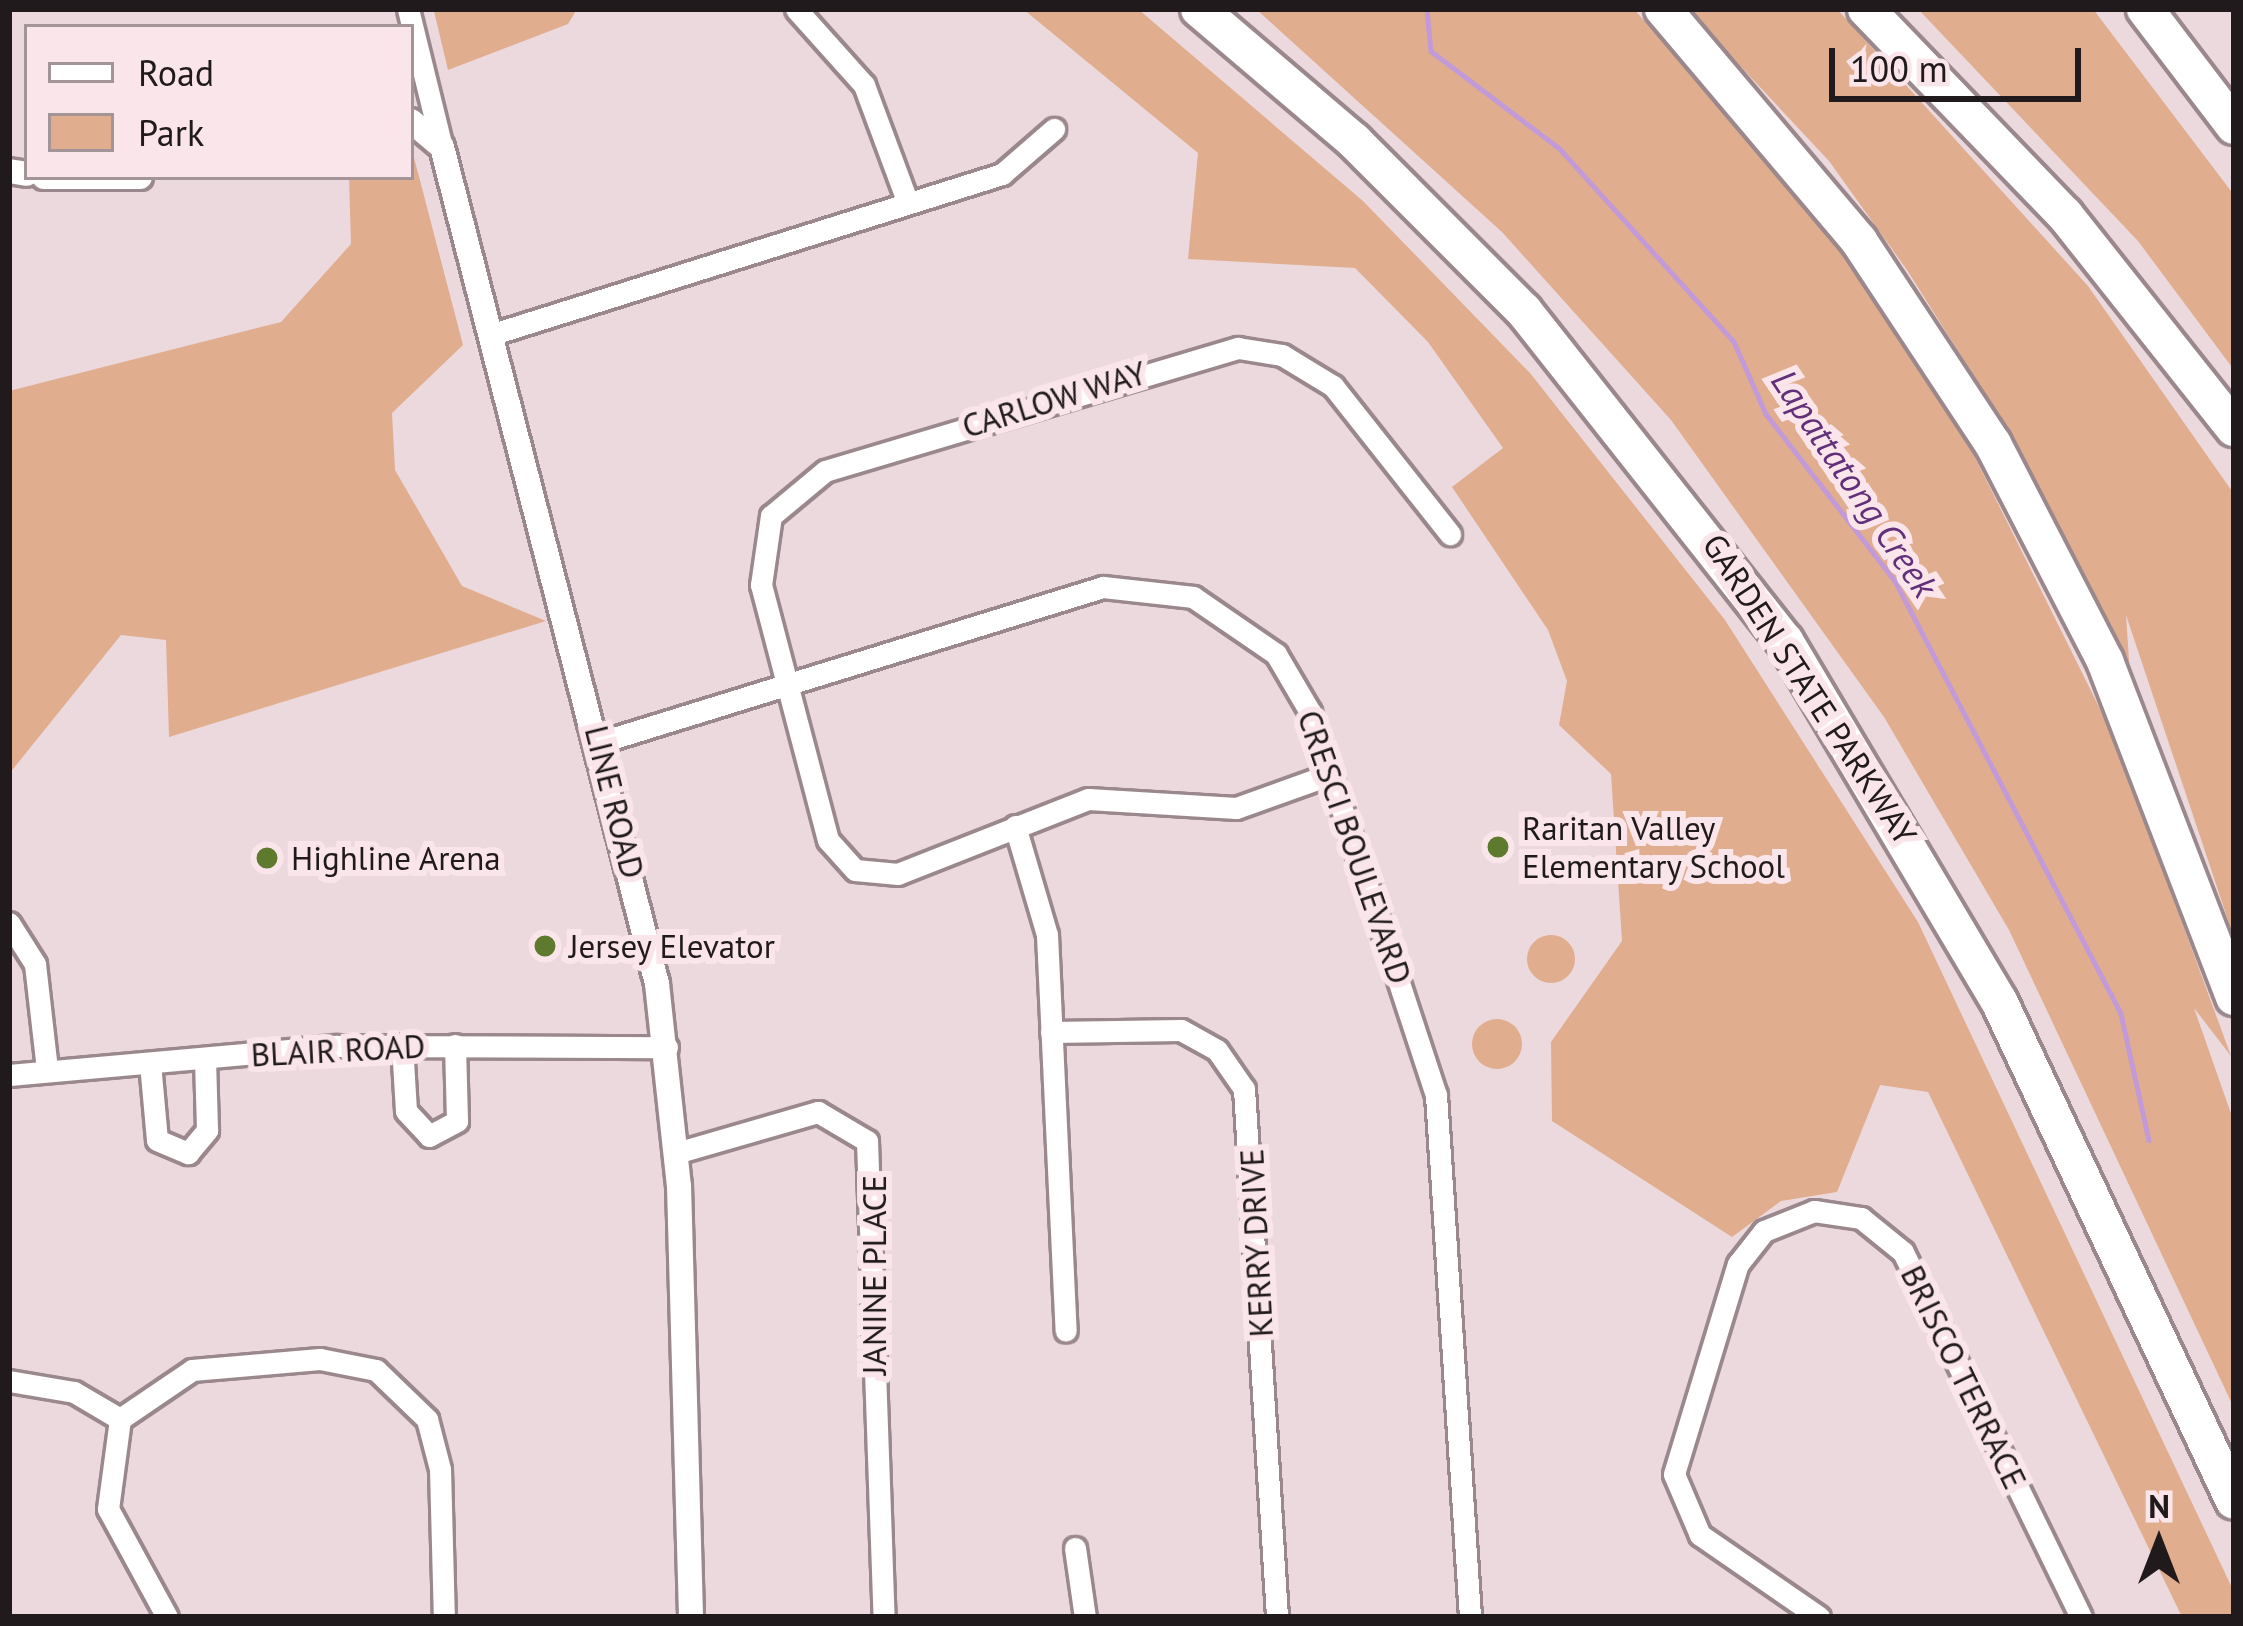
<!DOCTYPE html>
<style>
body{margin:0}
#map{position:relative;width:2243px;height:1626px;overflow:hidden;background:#ecd9dd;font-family:"PT Sans",sans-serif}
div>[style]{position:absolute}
.green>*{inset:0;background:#e0ad8f}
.round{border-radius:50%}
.stream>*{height:4.5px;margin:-2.25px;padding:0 2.25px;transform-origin:2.25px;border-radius:2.25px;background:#c29ad8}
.roads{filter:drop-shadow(3px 0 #9a888c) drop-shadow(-3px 0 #9a888c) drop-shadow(0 3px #9a888c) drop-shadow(0 -3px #9a888c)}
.minor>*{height:21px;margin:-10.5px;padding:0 10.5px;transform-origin:10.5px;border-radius:10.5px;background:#fff}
.tertiary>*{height:24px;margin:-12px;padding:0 12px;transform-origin:12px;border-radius:12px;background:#fff}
.motorway>*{height:36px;margin:-18px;padding:0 18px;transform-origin:18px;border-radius:18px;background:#fff}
.dots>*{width:33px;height:33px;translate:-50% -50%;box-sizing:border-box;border:6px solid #fae6ea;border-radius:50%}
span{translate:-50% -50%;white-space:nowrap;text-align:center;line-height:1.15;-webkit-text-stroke:12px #fae6ea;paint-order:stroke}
.street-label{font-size:33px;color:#211a1c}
.poi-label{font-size:33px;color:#211a1c}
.left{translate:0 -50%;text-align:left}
.water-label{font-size:36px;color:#62307a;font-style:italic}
.frame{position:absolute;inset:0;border:12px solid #211a1c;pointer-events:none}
.legend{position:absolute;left:24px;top:24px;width:390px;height:156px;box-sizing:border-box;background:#fae6ea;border:3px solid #a39498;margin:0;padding:15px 21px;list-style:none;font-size:36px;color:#211a1c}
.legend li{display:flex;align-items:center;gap:24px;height:60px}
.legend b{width:60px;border:3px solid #a39498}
.north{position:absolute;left:2099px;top:1482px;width:120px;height:120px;-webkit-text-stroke:9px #fae6ea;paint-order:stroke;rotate:0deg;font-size:33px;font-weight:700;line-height:48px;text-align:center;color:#211a1c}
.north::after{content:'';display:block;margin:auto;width:42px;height:54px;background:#211a1c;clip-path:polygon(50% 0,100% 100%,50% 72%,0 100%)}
.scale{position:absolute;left:1829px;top:48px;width:252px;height:54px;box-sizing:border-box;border:6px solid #211a1c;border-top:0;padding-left:15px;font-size:36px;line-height:42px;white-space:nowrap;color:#211a1c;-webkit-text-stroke:9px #fae6ea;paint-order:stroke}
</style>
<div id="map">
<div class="green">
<div style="clip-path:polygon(577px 9px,568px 24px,448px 70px,434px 11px)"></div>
<div style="clip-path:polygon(1023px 9px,1138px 9px,1363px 201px,1530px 373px,1725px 620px,1918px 922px,2234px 1592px,2234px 1617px,2182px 1617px,1928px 1092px,1880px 1085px,1837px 1192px,1781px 1201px,1732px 1237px,1552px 1121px,1551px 1042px,1622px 941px,1611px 774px,1559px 725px,1567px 681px,1548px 630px,1452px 487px,1503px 448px,1428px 342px,1355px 268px,1188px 259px,1198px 153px)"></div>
<div style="clip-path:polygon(1256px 9px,1634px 9px,1825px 229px,1948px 403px,2114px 737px,2231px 1056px,2194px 1008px,2234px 1122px,2234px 1408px,2009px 930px,1884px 717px,1671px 420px,1502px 232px)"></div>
<div style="clip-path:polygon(1687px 9px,1837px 9px,2088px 286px,2234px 494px,2234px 938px,2126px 615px,2130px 674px,2004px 424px,1907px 270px,1829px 161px)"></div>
<div style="clip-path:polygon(1918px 9px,2093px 9px,2234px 195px,2234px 370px,2138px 241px)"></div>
<div style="clip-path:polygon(411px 146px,463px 345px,392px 413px,395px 470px,462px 586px,546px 621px,169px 737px,166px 640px,121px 635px,9px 774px,9px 391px,281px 322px,351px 244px,349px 177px,411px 177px)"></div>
<div class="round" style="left:1527px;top:935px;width:48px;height:48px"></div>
<div class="round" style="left:1472px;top:1019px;width:50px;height:50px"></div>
</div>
<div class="stream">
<div style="left:1427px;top:9px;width:42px;rotate:84.6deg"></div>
<div style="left:1431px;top:51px;width:161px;rotate:37.2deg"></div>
<div style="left:1559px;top:148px;width:261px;rotate:47.9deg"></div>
<div style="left:1734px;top:342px;width:79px;rotate:66deg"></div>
<div style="left:1766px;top:414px;width:211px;rotate:52.3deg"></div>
<div style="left:1895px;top:581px;width:488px;rotate:62.4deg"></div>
<div style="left:2121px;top:1014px;width:129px;rotate:77.5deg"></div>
</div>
<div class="roads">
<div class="minor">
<div style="left:408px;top:9px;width:142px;rotate:76.2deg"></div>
<div style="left:796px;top:9px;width:102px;rotate:48.2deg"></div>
<div style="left:864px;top:85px;width:126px;rotate:69.6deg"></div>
<div style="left:493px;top:334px;width:534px;rotate:-17.45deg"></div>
<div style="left:1002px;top:174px;width:69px;rotate:-40.9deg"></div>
<div style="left:601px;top:742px;width:525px;rotate:-17.16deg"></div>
<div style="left:1103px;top:587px;width:91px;rotate:6.3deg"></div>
<div style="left:1193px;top:597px;width:101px;rotate:34.5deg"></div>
<div style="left:1276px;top:654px;width:67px;rotate:59.6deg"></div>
<div style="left:1310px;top:712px;width:403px;rotate:71.8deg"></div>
<div style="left:1436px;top:1095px;width:523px;rotate:86.27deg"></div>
<div style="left:1331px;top:774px;width:101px;rotate:160.3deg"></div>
<div style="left:1236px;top:808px;width:148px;rotate:-176.5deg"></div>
<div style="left:1088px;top:799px;width:204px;rotate:158.5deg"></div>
<div style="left:898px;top:874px;width:43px;rotate:-174.7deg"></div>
<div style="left:855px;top:870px;width:40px;rotate:-132deg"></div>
<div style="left:828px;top:840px;width:264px;rotate:-104.7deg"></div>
<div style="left:761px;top:585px;width:70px;rotate:-81.8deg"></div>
<div style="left:771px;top:516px;width:70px;rotate:-39.8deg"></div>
<div style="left:825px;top:471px;width:431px;rotate:-16.6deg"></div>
<div style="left:1238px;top:348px;width:45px;rotate:9deg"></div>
<div style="left:1282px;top:355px;width:60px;rotate:31.3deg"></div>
<div style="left:1333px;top:386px;width:189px;rotate:51.7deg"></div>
<div style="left:1015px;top:826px;width:114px;rotate:73.6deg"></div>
<div style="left:1047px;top:935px;width:396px;rotate:87.3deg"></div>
<div style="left:9px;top:923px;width:49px;rotate:57.6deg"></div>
<div style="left:35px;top:964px;width:107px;rotate:83.5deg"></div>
<div style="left:1051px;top:1032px;width:130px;rotate:-0.9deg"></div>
<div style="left:1181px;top:1030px;width:41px;rotate:29.1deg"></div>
<div style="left:1217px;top:1050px;width:47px;rotate:55.3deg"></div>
<div style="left:1244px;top:1089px;width:529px;rotate:86.42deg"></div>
<div style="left:402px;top:1045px;width:66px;rotate:86.5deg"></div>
<div style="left:406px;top:1111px;width:34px;rotate:47deg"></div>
<div style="left:429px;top:1136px;width:32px;rotate:-28deg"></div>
<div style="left:457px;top:1121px;width:76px;rotate:-91.5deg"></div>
<div style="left:150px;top:1063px;width:77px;rotate:84.8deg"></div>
<div style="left:157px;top:1140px;width:34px;rotate:23deg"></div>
<div style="left:188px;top:1153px;width:30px;rotate:-50deg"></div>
<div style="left:207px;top:1130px;width:71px;rotate:-91.6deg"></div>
<div style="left:9px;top:1075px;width:329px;rotate:-5.1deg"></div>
<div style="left:337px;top:1046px;width:330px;rotate:0.2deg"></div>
<div style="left:676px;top:1153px;width:148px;rotate:-16.1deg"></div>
<div style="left:818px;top:1112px;width:57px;rotate:30.6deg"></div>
<div style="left:867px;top:1141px;width:476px;rotate:88deg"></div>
<div style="left:9px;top:1381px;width:66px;rotate:9.6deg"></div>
<div style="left:74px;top:1392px;width:53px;rotate:30.4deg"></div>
<div style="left:1075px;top:1548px;width:70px;rotate:81.8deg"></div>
<div style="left:167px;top:1617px;width:123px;rotate:-118.6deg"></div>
<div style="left:108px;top:1509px;width:91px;rotate:-82.4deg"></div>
<div style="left:120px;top:1419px;width:87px;rotate:-34.2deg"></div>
<div style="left:192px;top:1370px;width:128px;rotate:-4.9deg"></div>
<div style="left:320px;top:1359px;width:57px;rotate:11.1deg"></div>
<div style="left:376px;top:1370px;width:71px;rotate:43.9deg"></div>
<div style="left:427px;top:1419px;width:52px;rotate:75.4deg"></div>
<div style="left:440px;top:1469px;width:148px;rotate:88.5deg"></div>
<div style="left:1819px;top:1617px;width:145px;rotate:-145.4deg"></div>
<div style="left:1700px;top:1535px;width:66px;rotate:-113.1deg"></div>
<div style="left:1674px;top:1474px;width:220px;rotate:-73.1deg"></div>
<div style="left:1738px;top:1264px;width:42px;rotate:-51.8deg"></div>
<div style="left:1764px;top:1231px;width:54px;rotate:-21.8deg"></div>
<div style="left:1814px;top:1211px;width:48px;rotate:8.5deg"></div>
<div style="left:1861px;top:1218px;width:54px;rotate:39deg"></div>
<div style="left:1903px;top:1252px;width:406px;rotate:64deg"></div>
</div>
<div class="tertiary">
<div style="left:411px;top:121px;width:40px;rotate:40deg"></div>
<div style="left:442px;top:147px;width:864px;rotate:75.59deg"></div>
<div style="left:657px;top:984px;width:203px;rotate:83.8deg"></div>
<div style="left:679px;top:1186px;width:431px;rotate:88.4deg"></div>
<div style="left:9px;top:171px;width:18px;rotate:9deg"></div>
<div style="left:44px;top:177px;width:96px"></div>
</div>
<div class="motorway">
<div style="left:1199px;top:9px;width:204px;rotate:40.4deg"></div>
<div style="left:1354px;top:141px;width:240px;rotate:45deg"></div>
<div style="left:1524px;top:311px;width:421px;rotate:51.7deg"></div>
<div style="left:1785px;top:641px;width:419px;rotate:59.3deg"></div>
<div style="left:1999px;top:1001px;width:552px;rotate:64.83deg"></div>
<div style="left:1663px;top:9px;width:304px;rotate:49.8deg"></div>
<div style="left:1859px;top:241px;width:243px;rotate:56.6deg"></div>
<div style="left:1993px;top:444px;width:244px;rotate:62.7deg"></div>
<div style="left:2105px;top:661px;width:360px;rotate:69deg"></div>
<div style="left:1866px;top:9px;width:286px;rotate:46deg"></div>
<div style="left:2065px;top:215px;width:272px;rotate:51.6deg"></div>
<div style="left:2145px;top:9px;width:147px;rotate:52.7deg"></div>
</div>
</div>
<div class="dots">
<div style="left:1498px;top:847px;background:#5e7a2e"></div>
<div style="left:267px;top:858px;background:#5e7a2e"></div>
<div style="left:545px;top:946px;background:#5e7a2e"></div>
</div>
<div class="street-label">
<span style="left:1054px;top:399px;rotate:-17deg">CARLOW WAY</span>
<span style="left:1810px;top:689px;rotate:57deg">GARDEN STATE PARKWAY</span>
<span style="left:615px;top:802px;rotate:76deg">LINE ROAD</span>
<span style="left:1355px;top:847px;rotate:71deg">CRESCI BOULEVARD</span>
<span style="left:338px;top:1050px;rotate:-3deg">BLAIR ROAD</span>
<span style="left:1256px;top:1243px;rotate:-93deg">KERRY DRIVE</span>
<span style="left:874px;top:1275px;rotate:-90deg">JANINE PLACE</span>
<span style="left:1964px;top:1377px;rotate:64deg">BRISCO TERRACE</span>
</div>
<div class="poi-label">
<span class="left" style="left:1522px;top:847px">Raritan Valley<br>Elementary School</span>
<span class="left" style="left:291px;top:858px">Highline Arena</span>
<span class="left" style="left:569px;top:946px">Jersey Elevator</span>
</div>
<div class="water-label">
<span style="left:1855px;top:483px;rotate:56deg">Lapattatong Creek</span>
</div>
<div class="frame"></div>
<ul class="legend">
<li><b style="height:15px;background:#fff"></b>Road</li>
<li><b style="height:33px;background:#e0ad8f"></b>Park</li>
</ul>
<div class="north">N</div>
<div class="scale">100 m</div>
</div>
